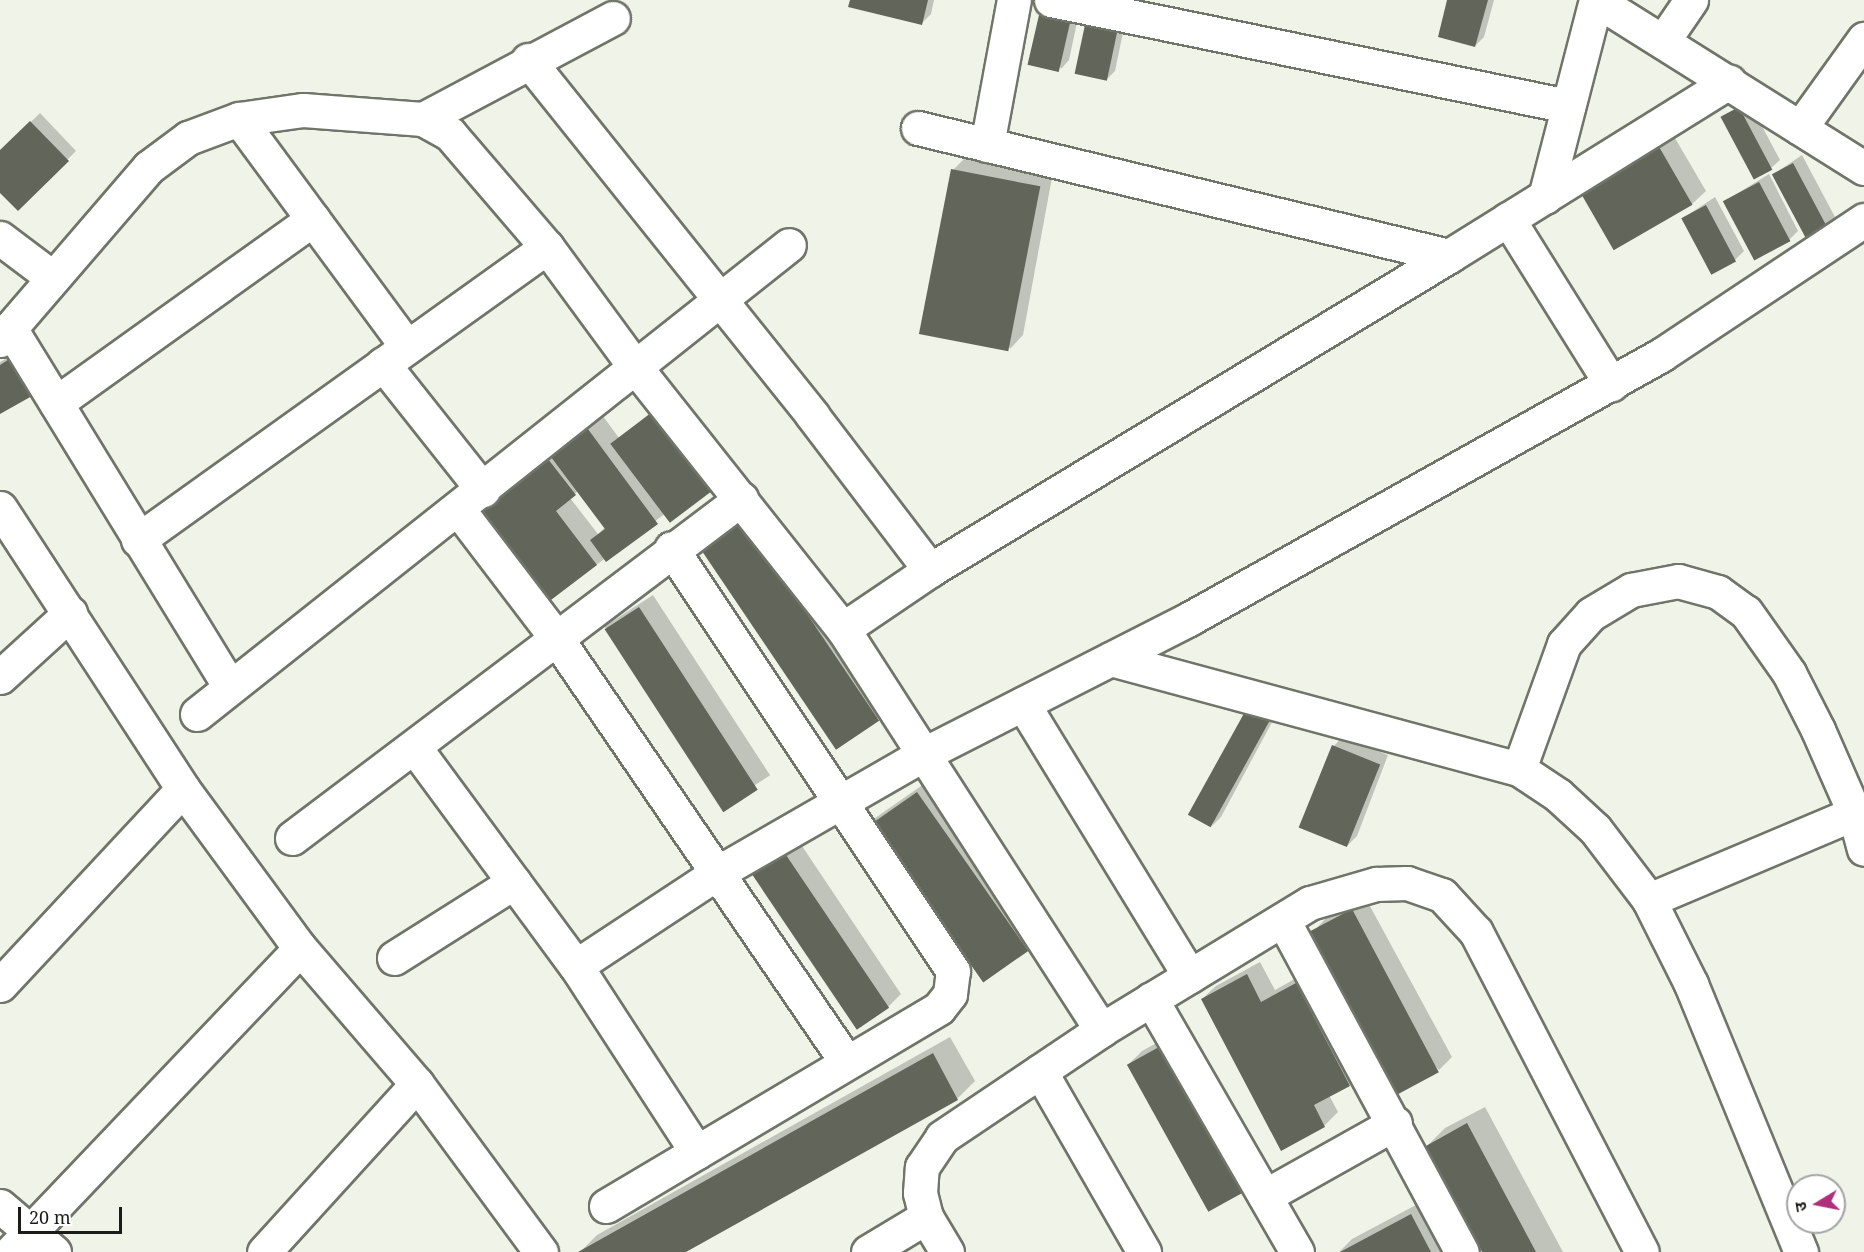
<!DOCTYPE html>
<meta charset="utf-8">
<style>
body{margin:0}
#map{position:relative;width:1864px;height:1252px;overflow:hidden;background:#f0f4e8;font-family:"Noto Serif","Noto Sans Devanagari",serif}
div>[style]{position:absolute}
.shadow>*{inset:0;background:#0003;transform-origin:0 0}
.building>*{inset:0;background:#62655a;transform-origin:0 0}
.roads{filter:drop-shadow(2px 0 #707469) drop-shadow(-2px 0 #707469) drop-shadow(0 2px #707469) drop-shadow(0 -2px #707469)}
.minor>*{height:33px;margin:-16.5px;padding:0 16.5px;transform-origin:16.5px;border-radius:16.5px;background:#fff}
span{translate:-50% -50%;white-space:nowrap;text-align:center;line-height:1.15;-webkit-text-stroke:6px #fff;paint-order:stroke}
.north{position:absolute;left:1786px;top:1174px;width:60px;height:60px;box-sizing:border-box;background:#fff;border:2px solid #a4a4a3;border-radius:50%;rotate:260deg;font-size:16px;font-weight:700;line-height:24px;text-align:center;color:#1b1c18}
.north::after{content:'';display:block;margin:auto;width:21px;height:27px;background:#b02f7b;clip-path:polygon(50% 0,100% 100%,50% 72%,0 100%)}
.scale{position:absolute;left:18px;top:1207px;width:104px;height:27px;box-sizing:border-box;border:3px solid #1b1c18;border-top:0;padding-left:8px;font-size:18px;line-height:21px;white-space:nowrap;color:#1b1c18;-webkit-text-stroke:4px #fff;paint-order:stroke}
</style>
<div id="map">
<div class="shadow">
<div style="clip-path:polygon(851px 0,934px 0,931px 14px,922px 23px)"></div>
<div style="clip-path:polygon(1449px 0,1494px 0,1484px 37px,1475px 46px)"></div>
<div style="clip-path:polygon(1049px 7px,1079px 13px,1069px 60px,1061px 69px,1040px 16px)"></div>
<div style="clip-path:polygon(1126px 18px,1115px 71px,1106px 80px,1076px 73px)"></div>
<div style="clip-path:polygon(1748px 100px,1780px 160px,1771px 168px,1723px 117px)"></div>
<div style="clip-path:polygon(40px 113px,76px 151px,18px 209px,0 190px,0 152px)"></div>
<div style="clip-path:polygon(1672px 133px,1706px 191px,1692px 204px,1595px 179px)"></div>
<div style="clip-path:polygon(1802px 155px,1835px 217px,1826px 226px,1774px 174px)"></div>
<div style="clip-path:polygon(966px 157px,1053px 172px,1023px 335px,1010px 349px,953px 170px)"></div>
<div style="clip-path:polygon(1769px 174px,1798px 231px,1789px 240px,1725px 201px)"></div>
<div style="clip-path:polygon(1715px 197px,1744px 251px,1735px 260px,1683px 218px)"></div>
<div style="clip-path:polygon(20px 351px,40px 386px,0 413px,0 362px)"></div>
<div style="clip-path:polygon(evenodd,669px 398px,666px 513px,548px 601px,474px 504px,597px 408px,619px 438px,669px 398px,578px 491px,605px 527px,598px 534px,570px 498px,578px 491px)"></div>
<div style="clip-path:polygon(755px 504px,894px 705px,838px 748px)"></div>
<div style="left:653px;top:595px;width:215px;height:58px;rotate:57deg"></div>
<div style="clip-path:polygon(1248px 709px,1278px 711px,1221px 817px,1212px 826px)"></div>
<div style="clip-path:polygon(1342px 737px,1388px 755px,1357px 836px,1348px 845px,1334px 746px)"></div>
<div style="left:931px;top:779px;width:192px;height:73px;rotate:55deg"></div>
<div style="clip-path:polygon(798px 840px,901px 994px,888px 1007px,754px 874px)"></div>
<div style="clip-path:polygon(1365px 897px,1452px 1057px,1439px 1070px,1313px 932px,1326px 918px)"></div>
<div style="clip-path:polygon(1260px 962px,1275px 990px,1309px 971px,1363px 1071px,1349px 1085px,1329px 1095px,1338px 1112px,1324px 1126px,1202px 999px,1216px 986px)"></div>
<div style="clip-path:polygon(1182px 1029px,1249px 1188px,1128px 1065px,1142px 1051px)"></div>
<div style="clip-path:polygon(950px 1037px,975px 1081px,957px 1099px,683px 1252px,580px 1252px,597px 1235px)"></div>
<div style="clip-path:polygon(1485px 1107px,1563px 1252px,1484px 1252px,1427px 1146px,1445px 1128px)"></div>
<div style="clip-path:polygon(1429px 1198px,1458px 1252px,1339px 1252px,1352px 1239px)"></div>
</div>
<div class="building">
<div style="clip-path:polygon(850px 0,928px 0,922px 25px,848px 7px)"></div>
<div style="clip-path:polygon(1447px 0,1488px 0,1475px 47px,1438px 37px)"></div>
<div style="left:1039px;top:15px;width:32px;height:51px;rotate:13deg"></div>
<div style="left:1086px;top:20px;width:33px;height:55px;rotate:12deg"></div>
<div style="left:1739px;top:107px;width:71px;height:21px;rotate:62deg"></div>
<div style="clip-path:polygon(30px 121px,69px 161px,18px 211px,0 193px,0 150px)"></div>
<div style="left:1658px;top:145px;width:69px;height:91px;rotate:60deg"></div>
<div style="left:1793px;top:163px;width:72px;height:24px;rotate:62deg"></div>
<div style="left:951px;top:169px;width:91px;height:168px;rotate:11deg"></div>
<div style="left:1759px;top:182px;width:67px;height:41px;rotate:62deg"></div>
<div style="left:1706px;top:205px;width:64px;height:28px;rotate:62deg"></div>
<div style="clip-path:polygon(11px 358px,32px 396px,0 414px,0 365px)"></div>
<div style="left:655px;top:410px;width:99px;height:56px;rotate:53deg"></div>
<div style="clip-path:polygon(582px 421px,658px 524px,606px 562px,590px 540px,605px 529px,545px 449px)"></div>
<div style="clip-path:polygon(541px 450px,576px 495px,556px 511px,597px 565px,547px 603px,472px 504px)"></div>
<div style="left:741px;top:516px;width:247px;height:52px;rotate:56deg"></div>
<div style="left:639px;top:607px;width:218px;height:41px;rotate:57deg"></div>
<div style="left:1247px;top:708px;width:26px;height:122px;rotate:29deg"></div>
<div style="left:1332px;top:745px;width:52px;height:89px;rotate:22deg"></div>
<div style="left:917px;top:792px;width:194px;height:55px;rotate:55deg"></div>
<div style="left:784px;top:852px;width:188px;height:39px;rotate:56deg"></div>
<div style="left:1352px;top:909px;width:185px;height:47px;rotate:62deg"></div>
<div style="clip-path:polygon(1247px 974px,1261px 1002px,1296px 983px,1350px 1086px,1314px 1105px,1325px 1127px,1281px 1151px,1201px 999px)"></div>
<div style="left:1168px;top:1042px;width:168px;height:47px;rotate:61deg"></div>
<div style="clip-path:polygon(933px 1053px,958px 1100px,686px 1252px,578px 1252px)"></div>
<div style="clip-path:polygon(1467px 1123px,1536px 1252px,1482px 1252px,1426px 1146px)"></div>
<div style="clip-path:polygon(1411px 1214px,1431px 1252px,1340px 1252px)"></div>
</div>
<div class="roads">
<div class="minor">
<div style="left:1051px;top:0;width:528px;rotate:11.59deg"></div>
<div style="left:1596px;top:0;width:316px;rotate:32.1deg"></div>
<div style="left:1663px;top:41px;width:50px;rotate:-55.7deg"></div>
<div style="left:528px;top:60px;width:455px;rotate:51.3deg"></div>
<div style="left:812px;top:415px;width:195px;rotate:52.7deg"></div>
<div style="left:239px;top:119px;width:283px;rotate:53.6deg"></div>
<div style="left:423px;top:119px;width:215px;rotate:-28deg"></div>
<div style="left:918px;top:128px;width:546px;rotate:13.55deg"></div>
<div style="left:1800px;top:128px;width:110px;rotate:-54.3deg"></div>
<div style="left:987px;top:145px;width:147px;rotate:-79.5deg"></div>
<div style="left:1545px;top:197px;width:203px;rotate:-75.5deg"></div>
<div style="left:1508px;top:219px;width:195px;rotate:58deg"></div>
<div style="left:0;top:238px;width:66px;rotate:37deg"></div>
<div style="left:10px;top:328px;width:421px;rotate:58.5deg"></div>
<div style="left:0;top:340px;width:228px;rotate:-49.3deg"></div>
<div style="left:149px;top:167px;width:49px;rotate:-36.6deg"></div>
<div style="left:188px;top:138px;width:54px;rotate:-20.4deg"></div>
<div style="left:239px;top:119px;width:65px;rotate:-8deg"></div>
<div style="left:303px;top:110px;width:120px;rotate:4.3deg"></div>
<div style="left:423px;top:119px;width:31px;rotate:29deg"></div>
<div style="left:450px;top:134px;width:149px;rotate:49.4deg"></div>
<div style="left:547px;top:247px;width:150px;rotate:53.7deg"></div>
<div style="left:636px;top:368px;width:333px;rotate:51.6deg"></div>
<div style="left:843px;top:629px;width:477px;rotate:57.2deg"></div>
<div style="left:383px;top:364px;width:161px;rotate:51.6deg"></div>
<div style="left:56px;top:403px;width:316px;rotate:-35.6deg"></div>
<div style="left:0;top:508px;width:335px;rotate:56.9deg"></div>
<div style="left:183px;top:789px;width:197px;rotate:53.7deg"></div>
<div style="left:300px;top:948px;width:179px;rotate:49.3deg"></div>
<div style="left:417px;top:1084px;width:209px;rotate:53.6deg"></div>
<div style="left:458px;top:509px;width:163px;rotate:52.7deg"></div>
<div style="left:557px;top:639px;width:511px;rotate:55.6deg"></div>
<div style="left:138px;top:540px;width:503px;rotate:-35.62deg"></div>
<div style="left:843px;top:629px;width:105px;rotate:-34.1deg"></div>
<div style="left:930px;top:570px;width:607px;rotate:-31.17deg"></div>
<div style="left:1449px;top:256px;width:330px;rotate:-31.9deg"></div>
<div style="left:1111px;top:659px;width:423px;rotate:15.1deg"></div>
<div style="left:1519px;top:769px;width:47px;rotate:33.7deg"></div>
<div style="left:1558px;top:795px;width:50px;rotate:42.6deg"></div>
<div style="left:1595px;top:829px;width:89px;rotate:52.7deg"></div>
<div style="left:1649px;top:900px;width:94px;rotate:63.4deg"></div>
<div style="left:1691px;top:984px;width:290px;rotate:67.7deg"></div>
<div style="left:0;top:677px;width:95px;rotate:-42.4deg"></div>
<div style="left:1023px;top:704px;width:319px;rotate:58.5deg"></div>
<div style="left:197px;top:714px;width:755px;rotate:-38.39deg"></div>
<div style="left:415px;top:748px;width:271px;rotate:53.6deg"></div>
<div style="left:576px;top:966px;width:222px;rotate:57deg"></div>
<div style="left:1519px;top:769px;width:133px;rotate:-70.2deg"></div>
<div style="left:1564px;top:644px;width:40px;rotate:-48deg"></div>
<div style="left:1591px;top:614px;width:47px;rotate:-31deg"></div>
<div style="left:1631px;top:590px;width:48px;rotate:-10.8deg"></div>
<div style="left:1678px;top:581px;width:41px;rotate:15.4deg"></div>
<div style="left:1718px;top:592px;width:34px;rotate:36deg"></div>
<div style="left:1746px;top:612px;width:75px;rotate:54.8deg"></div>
<div style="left:1789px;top:673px;width:64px;rotate:63deg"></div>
<div style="left:1818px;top:730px;width:90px;rotate:66.3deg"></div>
<div style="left:1854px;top:812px;width:38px;rotate:75deg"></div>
<div style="left:292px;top:838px;width:563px;rotate:-37.05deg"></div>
<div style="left:1649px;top:900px;width:233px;rotate:-22.9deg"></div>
<div style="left:1283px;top:920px;width:377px;rotate:61.7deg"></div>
<div style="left:394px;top:958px;width:142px;rotate:-32.3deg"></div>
<div style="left:576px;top:966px;width:169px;rotate:-33.4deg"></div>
<div style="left:717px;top:873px;width:239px;rotate:-29.9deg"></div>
<div style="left:924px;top:754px;width:297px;rotate:-27deg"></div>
<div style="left:1189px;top:619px;width:541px;rotate:-29.22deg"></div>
<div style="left:1661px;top:355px;width:244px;rotate:-33.6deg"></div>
<div style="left:0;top:985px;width:268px;rotate:-47deg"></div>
<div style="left:1151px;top:999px;width:292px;rotate:60deg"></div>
<div style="left:1040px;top:1071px;width:209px;rotate:60.1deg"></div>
<div style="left:1265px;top:1196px;width:149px;rotate:-29.3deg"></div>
<div style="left:0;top:1206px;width:71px;rotate:40.4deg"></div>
<div style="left:606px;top:1206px;width:387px;rotate:-30.7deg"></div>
<div style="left:939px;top:1008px;width:18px;rotate:-52deg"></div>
<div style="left:950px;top:994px;width:23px;rotate:-83deg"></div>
<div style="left:953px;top:971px;width:508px;rotate:-123.69deg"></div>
<div style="left:11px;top:1252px;width:419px;rotate:-46.4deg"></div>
<div style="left:264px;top:1252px;width:227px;rotate:-47.7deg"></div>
<div style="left:868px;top:1252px;width:68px;rotate:-31.1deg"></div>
<div style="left:947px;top:1252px;width:41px;rotate:-121deg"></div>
<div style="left:926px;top:1217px;width:25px;rotate:-104deg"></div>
<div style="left:920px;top:1193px;width:26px;rotate:-86deg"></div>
<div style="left:922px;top:1167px;width:36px;rotate:-56deg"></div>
<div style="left:942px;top:1137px;width:192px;rotate:-33.9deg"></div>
<div style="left:1101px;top:1030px;width:245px;rotate:-31.3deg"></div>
<div style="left:1310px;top:903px;width:69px;rotate:-16.1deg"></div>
<div style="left:1376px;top:884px;width:31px;rotate:-2deg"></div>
<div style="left:1407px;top:883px;width:37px;rotate:19deg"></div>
<div style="left:1442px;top:895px;width:50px;rotate:47.4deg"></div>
<div style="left:1476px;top:932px;width:360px;rotate:62.6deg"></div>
</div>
</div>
<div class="north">उ</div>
<div class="scale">20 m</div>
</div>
